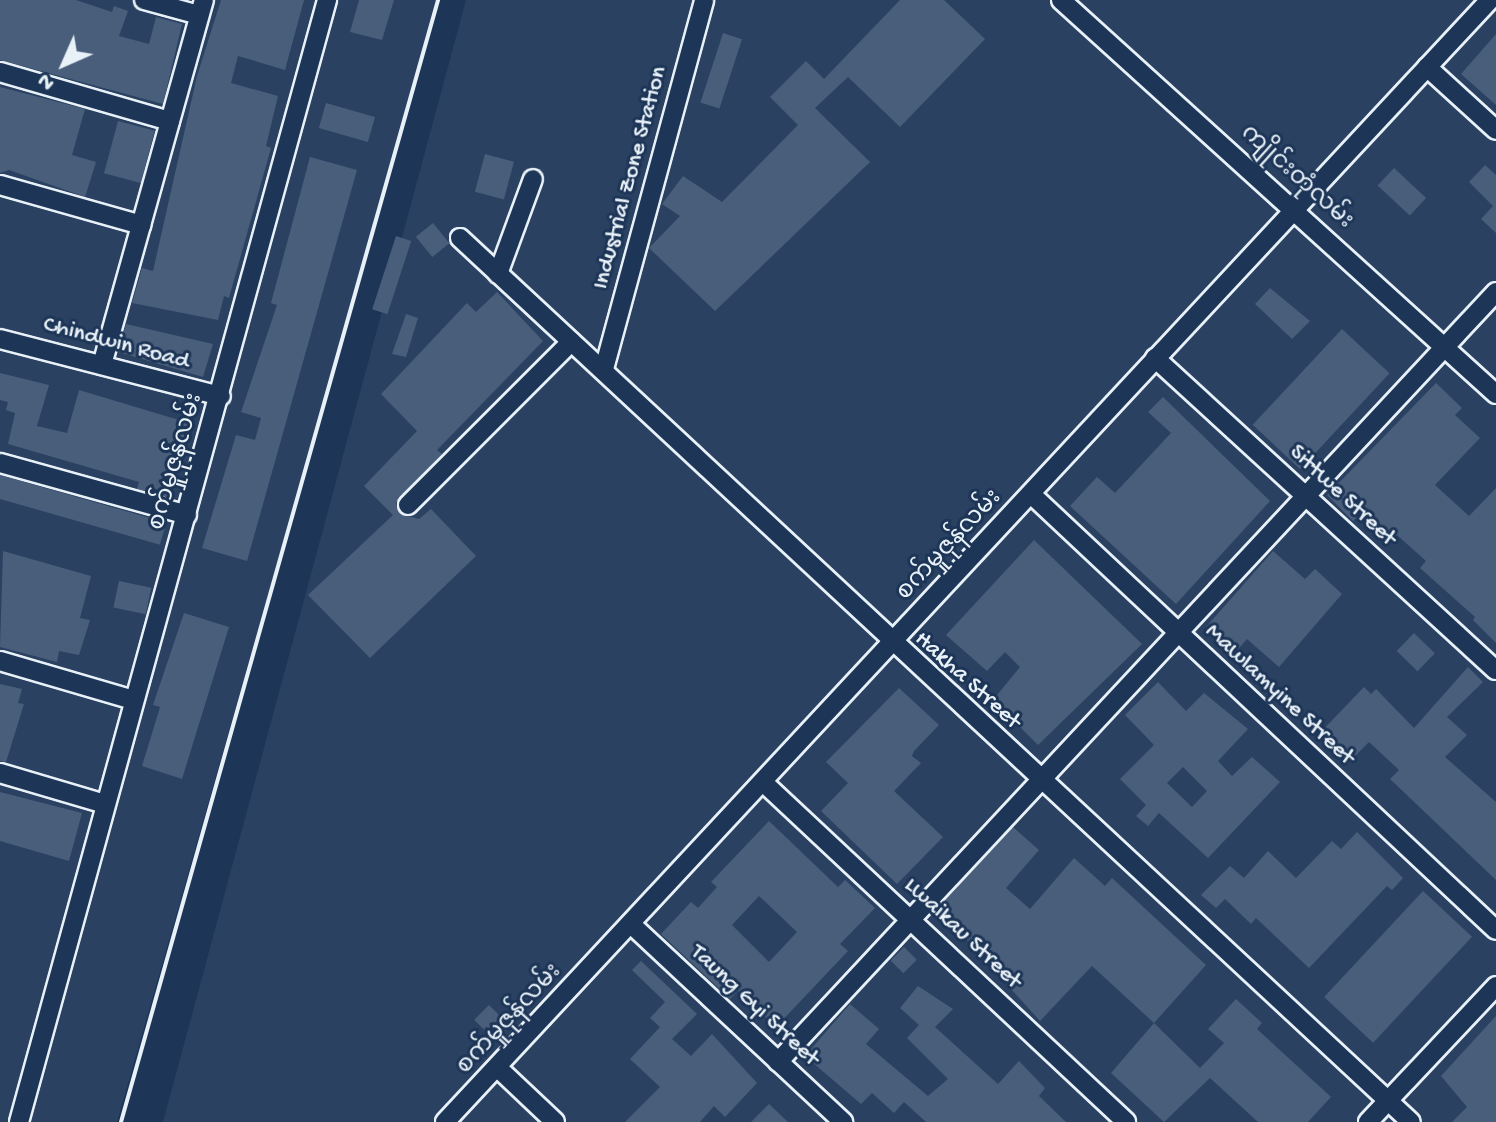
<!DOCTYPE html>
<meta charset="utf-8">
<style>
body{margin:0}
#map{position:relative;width:1496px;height:1122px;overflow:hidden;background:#1d3557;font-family:"Gochi Hand","Noto Sans Myanmar",sans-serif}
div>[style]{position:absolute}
.built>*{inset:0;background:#2a4162}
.building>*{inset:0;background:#495e7a;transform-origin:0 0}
.roads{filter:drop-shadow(2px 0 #e8f1f8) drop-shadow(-2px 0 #e8f1f8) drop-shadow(0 2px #e8f1f8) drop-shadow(0 -2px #e8f1f8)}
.minor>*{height:18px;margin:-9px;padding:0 9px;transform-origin:9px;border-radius:9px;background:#1d3557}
.rail>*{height:4px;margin:-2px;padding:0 2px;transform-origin:2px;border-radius:2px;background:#e8f1f8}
span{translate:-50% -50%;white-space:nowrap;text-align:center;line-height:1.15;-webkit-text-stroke:6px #1d3557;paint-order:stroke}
.street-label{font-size:24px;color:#e8f1f8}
.north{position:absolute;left:24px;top:24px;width:80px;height:80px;-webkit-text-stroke:6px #1d3557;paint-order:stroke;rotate:225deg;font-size:22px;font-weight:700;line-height:32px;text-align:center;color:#e8f1f8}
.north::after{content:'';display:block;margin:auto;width:28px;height:36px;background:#e8f1f8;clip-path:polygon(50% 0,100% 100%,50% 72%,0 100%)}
</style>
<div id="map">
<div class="built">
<div style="clip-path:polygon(0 0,438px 0,117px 1122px,0 1122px)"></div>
<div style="clip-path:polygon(466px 0,1496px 0,1496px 1122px,163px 1122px)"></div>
</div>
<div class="building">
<div style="clip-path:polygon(0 0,76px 0,112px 12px,114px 6px,128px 11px,119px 36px,149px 44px,156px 17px,182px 24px,163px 104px,0 60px)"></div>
<div style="clip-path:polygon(221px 0,304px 0,285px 70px,238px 56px,231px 83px,278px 96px,266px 146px,271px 148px,229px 298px,224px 296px,218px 320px,132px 303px,142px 268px,153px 271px,197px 76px)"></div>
<div style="clip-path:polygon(359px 0,394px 0,382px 40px,350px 32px)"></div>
<div style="clip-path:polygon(900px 0,944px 0,985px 39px,900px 127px,848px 77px,815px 108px,870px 162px,715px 311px,649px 248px,680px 216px,662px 204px,683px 176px,722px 202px,798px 125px,770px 97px,806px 61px,824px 79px)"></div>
<div style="left:723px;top:33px;width:20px;height:73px;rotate:18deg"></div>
<div style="clip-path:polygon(1496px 34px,1496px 105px,1461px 74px)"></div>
<div style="clip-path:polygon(0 87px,85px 109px,72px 155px,96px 162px,85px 197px,9px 170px,0 173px)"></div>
<div style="left:326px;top:103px;width:51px;height:26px;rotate:16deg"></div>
<div style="left:118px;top:121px;width:38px;height:54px;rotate:15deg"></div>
<div style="left:485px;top:154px;width:30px;height:39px;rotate:15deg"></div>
<div style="clip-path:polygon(310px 157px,357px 170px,247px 561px,202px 548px,236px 435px,255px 440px,261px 418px,241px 412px,277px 305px,271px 303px)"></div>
<div style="clip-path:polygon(1485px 165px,1496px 175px,1496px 233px,1481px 219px,1493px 206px,1469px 182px)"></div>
<div style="left:1394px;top:168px;width:44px;height:24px;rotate:43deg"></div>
<div style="left:433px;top:223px;width:26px;height:22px;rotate:51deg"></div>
<div style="left:396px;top:236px;width:16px;height:77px;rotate:18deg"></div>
<div style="clip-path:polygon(1270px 288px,1310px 321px,1292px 339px,1255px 304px)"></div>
<div style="clip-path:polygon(497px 292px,543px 341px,437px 450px,442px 454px,396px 503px,400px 514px,419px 519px,431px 509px,476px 556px,370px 658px,308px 595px,393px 515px,364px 486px,417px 431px,381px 394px,467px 303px,476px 312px)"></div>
<div style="clip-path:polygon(406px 314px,418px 318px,406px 357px,392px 354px)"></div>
<div style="clip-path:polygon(126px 324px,213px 344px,203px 377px,118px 352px)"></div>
<div style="left:1342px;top:329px;width:65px;height:131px;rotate:43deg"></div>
<div style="clip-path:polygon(0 373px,49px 385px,37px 426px,67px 433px,79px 390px,189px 423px,168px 497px,137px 489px,139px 482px,8px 444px,15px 413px,6px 410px,8px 402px,0 400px)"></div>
<div style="clip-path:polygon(1436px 383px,1462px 408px,1455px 415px,1480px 438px,1435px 485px,1469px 516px,1496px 488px,1496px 643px,1473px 620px,1475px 617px,1420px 568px,1426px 561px,1397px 535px,1394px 538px,1364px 509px,1353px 521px,1327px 495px)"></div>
<div style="clip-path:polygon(1163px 397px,1270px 501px,1176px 604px,1070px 506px,1097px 477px,1115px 493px,1171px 433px,1148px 412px)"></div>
<div style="left:0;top:475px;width:173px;height:23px;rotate:16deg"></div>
<div style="clip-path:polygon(1034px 540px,1142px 644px,1038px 745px,993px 700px,1020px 667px,1005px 652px,987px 671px,946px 635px)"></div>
<div style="clip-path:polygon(3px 551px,91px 576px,80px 618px,90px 620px,79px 655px,59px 651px,57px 662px,0 647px)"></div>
<div style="clip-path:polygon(1273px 551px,1305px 579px,1315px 569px,1342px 594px,1279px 667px,1247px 639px,1235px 653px,1206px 627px)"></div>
<div style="left:119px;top:581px;width:33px;height:27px;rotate:12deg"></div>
<div style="clip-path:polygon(184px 613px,229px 627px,182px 779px,142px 766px,160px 707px,153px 705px)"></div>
<div style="left:1414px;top:633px;width:29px;height:25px;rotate:44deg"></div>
<div style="clip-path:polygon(1468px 667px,1483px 682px,1447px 717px,1467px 735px,1445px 757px,1496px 802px,1496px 880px,1390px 779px,1399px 770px,1369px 742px,1346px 765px,1316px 737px,1364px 687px,1371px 694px,1376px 689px,1414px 728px)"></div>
<div style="clip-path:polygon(evenodd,1158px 682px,1186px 711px,1204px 693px,1248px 729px,1218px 761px,1232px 776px,1252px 757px,1280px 782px,1208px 858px,1159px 813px,1148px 826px,1136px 816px,1146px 805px,1120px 779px,1154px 745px,1125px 715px,1158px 682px,1183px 767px,1207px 791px,1192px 807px,1167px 783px,1183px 767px)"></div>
<div style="clip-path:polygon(0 684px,22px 689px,18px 703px,24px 704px,6px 762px,0 761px)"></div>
<div style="clip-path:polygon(899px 688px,939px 725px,914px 751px,912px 756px,921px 763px,894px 791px,943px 837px,897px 884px,821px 811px,848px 783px,826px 762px)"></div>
<div style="clip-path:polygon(0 792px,82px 813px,69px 861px,0 841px)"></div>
<div style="clip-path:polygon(evenodd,769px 821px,838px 887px,845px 880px,875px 908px,840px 944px,848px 951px,776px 1027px,738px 991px,730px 999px,661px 934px,691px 902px,698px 908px,717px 887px,711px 882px,769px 821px,759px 896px,797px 932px,769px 962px,732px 925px,759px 896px)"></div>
<div style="clip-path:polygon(1013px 827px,1039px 850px,1006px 888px,1030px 909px,1074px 858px,1105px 886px,1112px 878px,1206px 965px,1154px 1023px,1092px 966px,1040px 1021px,938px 908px)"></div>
<div style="clip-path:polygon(1357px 832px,1403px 878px,1392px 890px,1387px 886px,1309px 968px,1256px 918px,1251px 924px,1225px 899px,1216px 908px,1201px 895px,1230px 866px,1244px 878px,1268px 851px,1296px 878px,1332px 841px,1341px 849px)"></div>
<div style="left:1423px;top:891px;width:67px;height:145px;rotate:43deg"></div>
<div style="left:904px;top:947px;width:18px;height:19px;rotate:45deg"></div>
<div style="clip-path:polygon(641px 961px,697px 1014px,672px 1039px,691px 1056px,712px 1034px,757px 1083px,725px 1117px,714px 1106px,700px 1122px,625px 1122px,660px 1087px,630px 1059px,660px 1027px,650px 1018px,665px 1002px,632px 970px)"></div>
<div style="clip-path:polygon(918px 986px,953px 1009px,935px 1027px,998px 1084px,1019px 1061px,1045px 1088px,1039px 1096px,1066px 1122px,926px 1122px,904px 1102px,894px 1113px,872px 1093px,861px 1104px,805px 1056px,850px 1004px,879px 1029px,866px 1044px,928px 1096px,948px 1079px,907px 1038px,919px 1025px,900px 1008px)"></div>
<div style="clip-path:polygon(1236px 999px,1262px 1023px,1257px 1029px,1331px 1097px,1308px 1122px,1258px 1122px,1210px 1078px,1164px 1122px,1111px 1073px,1154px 1023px,1200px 1068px,1224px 1043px,1208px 1029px)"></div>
<div style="left:489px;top:1005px;width:30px;height:21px;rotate:45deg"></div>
<div style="clip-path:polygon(1496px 1016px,1496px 1122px,1452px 1122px,1467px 1107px,1441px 1076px)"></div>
<div style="clip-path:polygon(769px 1104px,788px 1122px,751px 1122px)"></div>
</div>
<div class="roads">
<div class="minor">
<div style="left:144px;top:0;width:57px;rotate:15.3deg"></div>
<div style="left:1061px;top:0;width:587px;rotate:42.17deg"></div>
<div style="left:1427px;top:67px;width:93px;rotate:42.4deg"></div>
<div style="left:0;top:72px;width:177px;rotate:16.1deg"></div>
<div style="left:0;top:185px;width:147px;rotate:15.8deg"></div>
<div style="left:460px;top:238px;width:1298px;rotate:42.91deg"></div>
<div style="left:498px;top:274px;width:101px;rotate:-69.8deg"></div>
<div style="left:0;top:339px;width:228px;rotate:14.5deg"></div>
<div style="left:1155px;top:358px;width:462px;rotate:42.5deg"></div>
<div style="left:102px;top:365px;width:379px;rotate:-74.4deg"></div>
<div style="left:604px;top:369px;width:382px;rotate:-74.8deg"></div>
<div style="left:0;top:463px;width:194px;rotate:15.5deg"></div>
<div style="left:1031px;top:494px;width:637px;rotate:43.16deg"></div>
<div style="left:408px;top:505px;width:231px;rotate:-45deg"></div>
<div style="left:0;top:661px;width:139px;rotate:16.3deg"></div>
<div style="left:0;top:773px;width:109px;rotate:16.4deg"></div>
<div style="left:764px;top:783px;width:496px;rotate:43.1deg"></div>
<div style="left:632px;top:925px;width:289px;rotate:43deg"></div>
<div style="left:778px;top:1062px;width:1053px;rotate:-47deg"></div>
<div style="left:499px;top:1069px;width:77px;rotate:43.4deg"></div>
<div style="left:19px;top:1122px;width:1164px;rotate:-74.65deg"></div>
<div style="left:445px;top:1122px;width:1533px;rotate:-47.04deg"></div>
<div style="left:1368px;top:1122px;width:187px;rotate:-46.7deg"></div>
</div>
</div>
<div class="rail">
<div style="left:121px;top:1122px;width:1166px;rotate:-74.22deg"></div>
</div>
<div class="street-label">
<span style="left:631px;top:178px;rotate:-75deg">Industrial Zone Station</span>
<span style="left:1296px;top:178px;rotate:42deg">ကျိုင်းတုံလမ်း</span>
<span style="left:116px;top:344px;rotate:15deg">Chindwin Road</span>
<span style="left:177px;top:462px;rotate:-74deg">စက်မှုဇုန်လမ်း</span>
<span style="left:1342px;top:496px;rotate:43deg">Sittwe Street</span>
<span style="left:950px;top:546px;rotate:-47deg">စက်မှုဇုန်လမ်း</span>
<span style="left:967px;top:681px;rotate:42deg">Hakha Street</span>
<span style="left:1279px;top:695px;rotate:43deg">Mawlamyine Street</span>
<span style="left:962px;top:934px;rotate:43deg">Lwaikau Street</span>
<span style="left:754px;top:1006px;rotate:43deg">Taung Gyi Street</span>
<span style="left:510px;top:1020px;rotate:-47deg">စက်မှုဇုန်လမ်း</span>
</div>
<div class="north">N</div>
</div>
